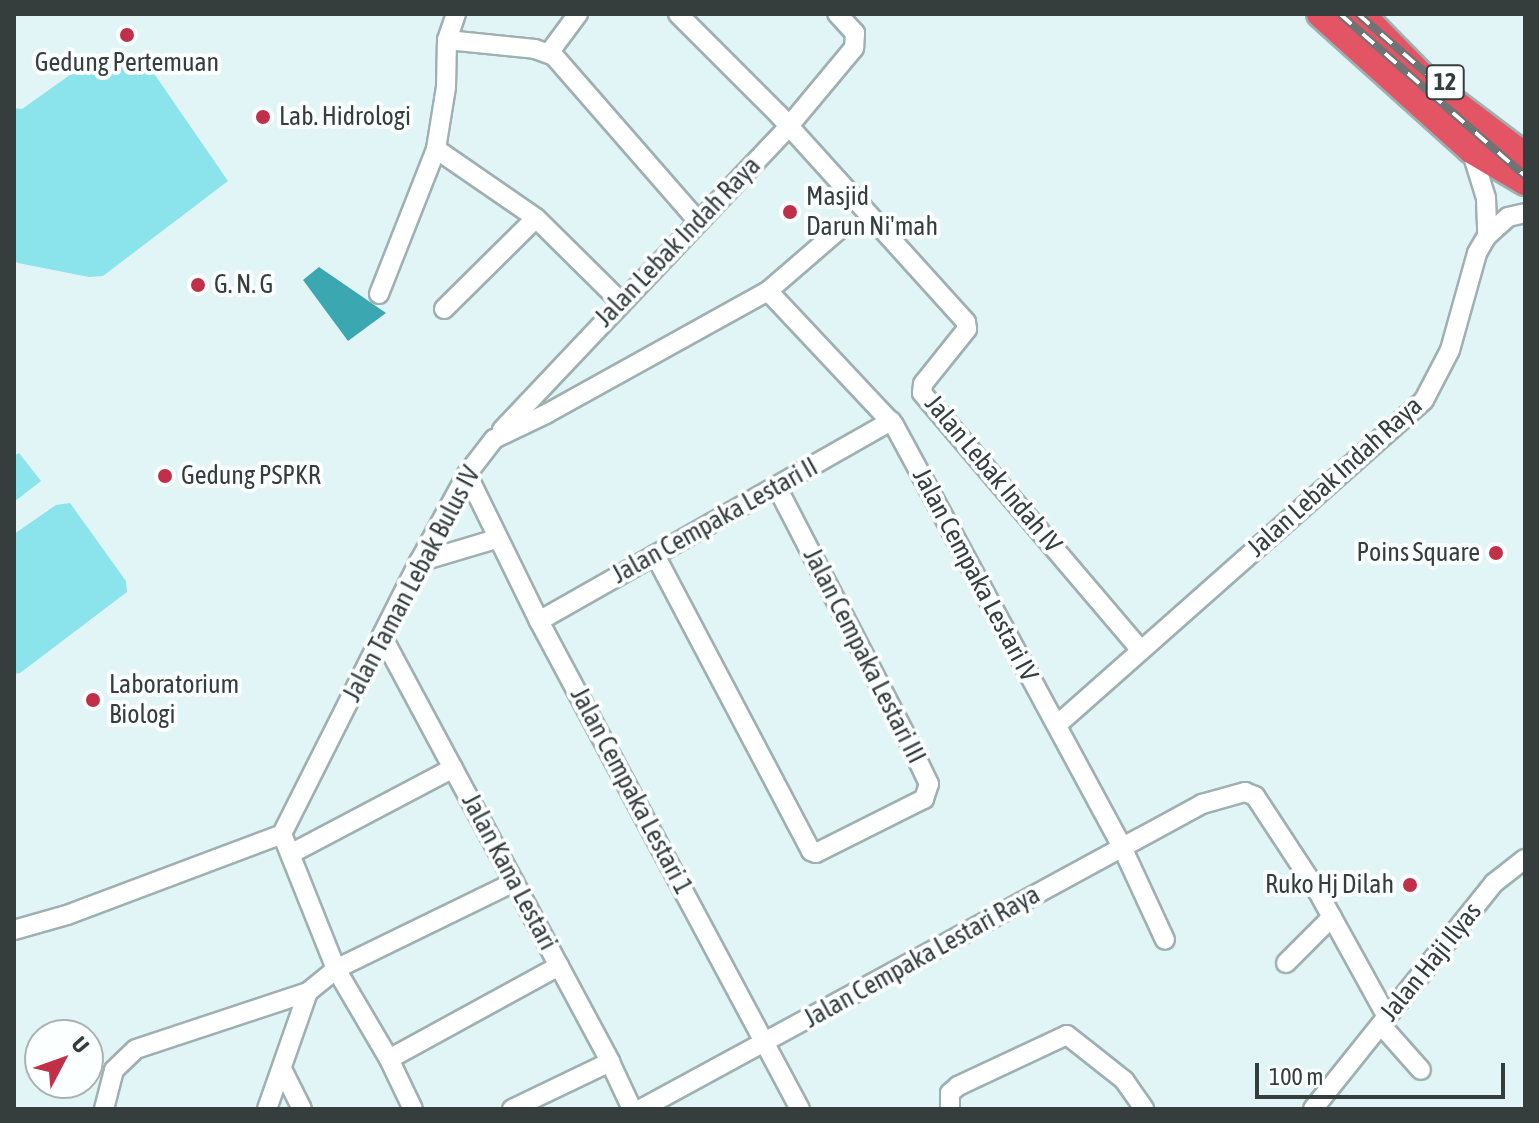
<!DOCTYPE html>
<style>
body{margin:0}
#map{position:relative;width:1539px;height:1123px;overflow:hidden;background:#e2f5f6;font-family:"Asap Condensed",sans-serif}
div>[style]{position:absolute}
.green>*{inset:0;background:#8be3eb}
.water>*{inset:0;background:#3ba7b0}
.roads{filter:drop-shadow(2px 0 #9fb0b2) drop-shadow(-2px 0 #9fb0b2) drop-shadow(0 2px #9fb0b2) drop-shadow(0 -2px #9fb0b2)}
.minor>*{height:18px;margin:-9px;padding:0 9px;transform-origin:9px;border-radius:9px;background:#fff}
.highway>*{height:26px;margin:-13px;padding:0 13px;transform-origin:13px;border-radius:13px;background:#e35465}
.rail>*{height:8px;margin-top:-4px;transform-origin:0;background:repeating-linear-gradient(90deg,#fbffff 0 15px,#6a7575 0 30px);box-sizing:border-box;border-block:2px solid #6a7575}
.dots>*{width:22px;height:22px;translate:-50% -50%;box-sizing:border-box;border:4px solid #fbffff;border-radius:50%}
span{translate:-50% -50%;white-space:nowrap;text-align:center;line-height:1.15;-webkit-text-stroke:8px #fbffff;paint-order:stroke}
.shield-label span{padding:2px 6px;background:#fbffff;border:2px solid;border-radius:6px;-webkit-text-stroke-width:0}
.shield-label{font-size:24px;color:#363d3d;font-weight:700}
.poi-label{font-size:26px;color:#363d3d}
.left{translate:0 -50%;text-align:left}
.right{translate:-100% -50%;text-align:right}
.street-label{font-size:26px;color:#363d3d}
.frame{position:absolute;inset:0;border:16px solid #363d3d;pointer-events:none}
.north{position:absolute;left:24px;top:1019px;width:80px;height:80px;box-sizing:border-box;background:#fbffff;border:2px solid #acb1b1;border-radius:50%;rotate:49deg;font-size:22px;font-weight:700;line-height:32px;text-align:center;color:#363d3d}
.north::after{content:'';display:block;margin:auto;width:28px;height:36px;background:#c13048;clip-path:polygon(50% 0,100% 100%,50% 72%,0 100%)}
.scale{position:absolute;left:1255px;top:1063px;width:250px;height:36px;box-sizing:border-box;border:4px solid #363d3d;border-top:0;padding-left:10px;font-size:24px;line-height:28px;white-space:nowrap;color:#363d3d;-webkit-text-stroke:6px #fbffff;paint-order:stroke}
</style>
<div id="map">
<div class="green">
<div style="clip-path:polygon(98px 55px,155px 75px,228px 181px,103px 276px,89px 277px,18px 263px,14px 261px,14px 108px,22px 109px)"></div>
<div style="clip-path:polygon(19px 453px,41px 481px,14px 502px,14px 456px)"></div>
<div style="clip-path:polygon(70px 503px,126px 581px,127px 592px,20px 673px,14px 674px,14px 534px,56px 505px)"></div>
</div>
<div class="water">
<div style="clip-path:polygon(319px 267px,386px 313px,348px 341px,303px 280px)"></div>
</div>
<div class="roads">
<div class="minor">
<div style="left:678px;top:14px;width:143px;rotate:45deg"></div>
<div style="left:779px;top:115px;width:279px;rotate:47.9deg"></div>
<div style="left:966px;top:322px;width:7px;rotate:82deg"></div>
<div style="left:967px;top:329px;width:70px;rotate:128.7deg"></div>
<div style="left:923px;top:384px;width:9px;rotate:96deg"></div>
<div style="left:922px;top:393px;width:336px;rotate:49.6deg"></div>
<div style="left:447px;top:40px;width:88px;rotate:5.8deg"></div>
<div style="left:535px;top:49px;width:20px;rotate:20deg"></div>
<div style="left:554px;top:56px;width:218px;rotate:48.9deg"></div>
<div style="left:549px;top:53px;width:49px;rotate:-53.4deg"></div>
<div style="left:436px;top:149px;width:121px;rotate:34.6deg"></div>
<div style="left:536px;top:218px;width:118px;rotate:44.7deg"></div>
<div style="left:1471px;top:150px;width:50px;rotate:72.6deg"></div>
<div style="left:1486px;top:198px;width:38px;rotate:88deg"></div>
<div style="left:768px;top:291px;width:96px;rotate:-40.8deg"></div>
<div style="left:379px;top:294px;width:156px;rotate:-68.5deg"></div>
<div style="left:436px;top:149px;width:63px;rotate:-80.8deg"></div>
<div style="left:446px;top:87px;width:47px;rotate:-88.8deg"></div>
<div style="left:447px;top:40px;width:28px;rotate:-71deg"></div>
<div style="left:444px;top:309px;width:129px;rotate:-44.7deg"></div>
<div style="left:502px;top:430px;width:418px;rotate:-46.6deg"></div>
<div style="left:789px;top:126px;width:102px;rotate:-50.2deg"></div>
<div style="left:854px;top:48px;width:15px;rotate:-86deg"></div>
<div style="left:855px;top:33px;width:26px;rotate:-133deg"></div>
<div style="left:467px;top:474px;width:164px;rotate:63.9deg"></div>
<div style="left:539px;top:621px;width:553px;rotate:61.86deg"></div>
<div style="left:655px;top:555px;width:335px;rotate:62.2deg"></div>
<div style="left:811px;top:851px;width:5px;rotate:22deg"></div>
<div style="left:816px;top:853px;width:121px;rotate:-26.6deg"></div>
<div style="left:924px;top:799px;width:16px;rotate:-72deg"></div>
<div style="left:929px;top:784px;width:49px;rotate:-115.5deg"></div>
<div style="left:908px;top:740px;width:285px;rotate:-117.4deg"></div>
<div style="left:419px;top:562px;width:80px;rotate:-16.6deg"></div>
<div style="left:539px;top:621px;width:405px;rotate:-29.6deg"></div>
<div style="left:382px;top:636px;width:483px;rotate:61.8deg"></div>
<div style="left:610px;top:1062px;width:52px;rotate:64.9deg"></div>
<div style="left:1057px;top:725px;width:490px;rotate:-41.5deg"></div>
<div style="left:1424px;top:400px;width:56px;rotate:-62.5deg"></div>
<div style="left:1450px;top:350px;width:101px;rotate:-74.4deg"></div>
<div style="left:1477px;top:253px;width:20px;rotate:-60deg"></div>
<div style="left:1487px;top:236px;width:28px;rotate:-42deg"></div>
<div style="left:1508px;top:217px;width:17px;rotate:-13deg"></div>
<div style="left:282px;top:834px;width:145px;rotate:68.2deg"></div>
<div style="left:336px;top:969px;width:104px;rotate:59.5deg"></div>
<div style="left:389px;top:1059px;width:55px;rotate:64.4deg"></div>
<div style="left:292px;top:853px;width:182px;rotate:-27.8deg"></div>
<div style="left:14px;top:930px;width:55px;rotate:-15.8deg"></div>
<div style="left:67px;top:915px;width:230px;rotate:-20.6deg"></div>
<div style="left:282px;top:834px;width:305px;rotate:-63.3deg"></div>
<div style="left:419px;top:562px;width:100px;rotate:-61.4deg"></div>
<div style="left:467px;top:474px;width:44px;rotate:-52.4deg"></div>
<div style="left:494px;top:439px;width:58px;rotate:-25.7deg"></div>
<div style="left:546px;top:414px;width:254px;rotate:-29deg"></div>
<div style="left:768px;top:291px;width:184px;rotate:46.8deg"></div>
<div style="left:894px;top:425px;width:480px;rotate:61.6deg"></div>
<div style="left:1122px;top:847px;width:102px;rotate:65.2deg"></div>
<div style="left:1286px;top:963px;width:65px;rotate:-45deg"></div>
<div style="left:1381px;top:1025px;width:60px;rotate:48.4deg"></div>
<div style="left:389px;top:1059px;width:194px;rotate:-28.7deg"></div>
<div style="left:283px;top:1071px;width:42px;rotate:63.4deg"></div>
<div style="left:104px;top:1109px;width:40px;rotate:-75.6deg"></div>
<div style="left:114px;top:1070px;width:30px;rotate:-44deg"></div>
<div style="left:136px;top:1049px;width:181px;rotate:-18.3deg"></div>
<div style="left:308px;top:992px;width:36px;rotate:-39deg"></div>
<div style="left:336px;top:969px;width:198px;rotate:-26deg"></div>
<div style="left:267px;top:1109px;width:124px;rotate:-70.7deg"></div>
<div style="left:512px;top:1109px;width:109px;rotate:-25.6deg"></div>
<div style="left:641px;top:1109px;width:639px;rotate:-28.53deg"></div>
<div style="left:1202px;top:804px;width:45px;rotate:-15.6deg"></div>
<div style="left:1245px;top:792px;width:11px;rotate:22deg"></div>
<div style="left:1255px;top:796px;width:115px;rotate:56.7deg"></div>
<div style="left:1318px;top:892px;width:143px;rotate:61.1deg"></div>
<div style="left:950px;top:1109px;width:16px;rotate:-90deg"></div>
<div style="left:950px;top:1093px;width:11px;rotate:-41deg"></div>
<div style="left:958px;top:1086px;width:120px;rotate:-25.1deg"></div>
<div style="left:1067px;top:1035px;width:73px;rotate:38.3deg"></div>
<div style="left:1124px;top:1080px;width:35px;rotate:55deg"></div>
<div style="left:1313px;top:1109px;width:290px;rotate:-51.3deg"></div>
<div style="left:1494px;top:883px;width:39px;rotate:-38deg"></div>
</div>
<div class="highway">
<div style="left:1320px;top:14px;width:203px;rotate:42deg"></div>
<div style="left:1471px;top:150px;width:63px;rotate:30.7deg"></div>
<div style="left:1361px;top:14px;width:98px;rotate:45.4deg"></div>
<div style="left:1430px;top:84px;width:119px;rotate:37.2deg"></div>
</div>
</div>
<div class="rail">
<div style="left:1340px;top:14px;width:246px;rotate:41.2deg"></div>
<div style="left:1358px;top:14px;width:118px;rotate:40.9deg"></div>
</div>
<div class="dots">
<div style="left:127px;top:35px;background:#c13048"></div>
<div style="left:263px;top:117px;background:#c13048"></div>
<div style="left:790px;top:212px;background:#c13048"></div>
<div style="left:198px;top:285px;background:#c13048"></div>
<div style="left:165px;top:476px;background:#c13048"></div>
<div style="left:1496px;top:553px;background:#c13048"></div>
<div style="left:93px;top:700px;background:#c13048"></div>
<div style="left:1410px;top:885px;background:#c13048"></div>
</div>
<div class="shield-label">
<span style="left:1445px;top:82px">12</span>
</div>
<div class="poi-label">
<span style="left:127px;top:63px">Gedung Pertemuan</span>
<span class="left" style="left:279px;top:117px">Lab. Hidrologi</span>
<span class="left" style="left:806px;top:212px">Masjid<br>Darun Ni'mah</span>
<span class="left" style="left:214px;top:285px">G. N. G</span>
<span class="left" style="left:181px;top:476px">Gedung PSPKR</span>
<span class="right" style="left:1480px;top:553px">Poins Square</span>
<span class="left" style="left:109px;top:700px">Laboratorium<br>Biologi</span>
<span class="right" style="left:1394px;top:885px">Ruko Hj Dilah</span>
</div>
<div class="street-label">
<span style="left:678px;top:242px;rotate:-46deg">Jalan Lebak Indah Raya</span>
<span style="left:993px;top:474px;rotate:50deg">Jalan Lebak Indah IV</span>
<span style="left:1335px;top:477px;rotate:-42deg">Jalan Lebak Indah Raya</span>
<span style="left:715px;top:521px;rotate:-29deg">Jalan Cempaka Lestari II</span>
<span style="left:975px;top:575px;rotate:62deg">Jalan Cempaka Lestari IV</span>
<span style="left:412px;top:584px;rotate:-62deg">Jalan Taman Lebak Bulus IV</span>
<span style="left:864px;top:656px;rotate:63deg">Jalan Cempaka Lestari III</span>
<span style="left:631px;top:791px;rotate:62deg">Jalan Cempaka Lestari 1</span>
<span style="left:509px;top:872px;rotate:62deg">Jalan Kana Lestari</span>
<span style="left:922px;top:957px;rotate:-29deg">Jalan Cempaka Lestari Raya</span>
<span style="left:1431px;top:962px;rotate:-51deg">Jalan Haji Ilyas</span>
</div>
<div class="frame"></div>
<div class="north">U</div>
<div class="scale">100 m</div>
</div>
